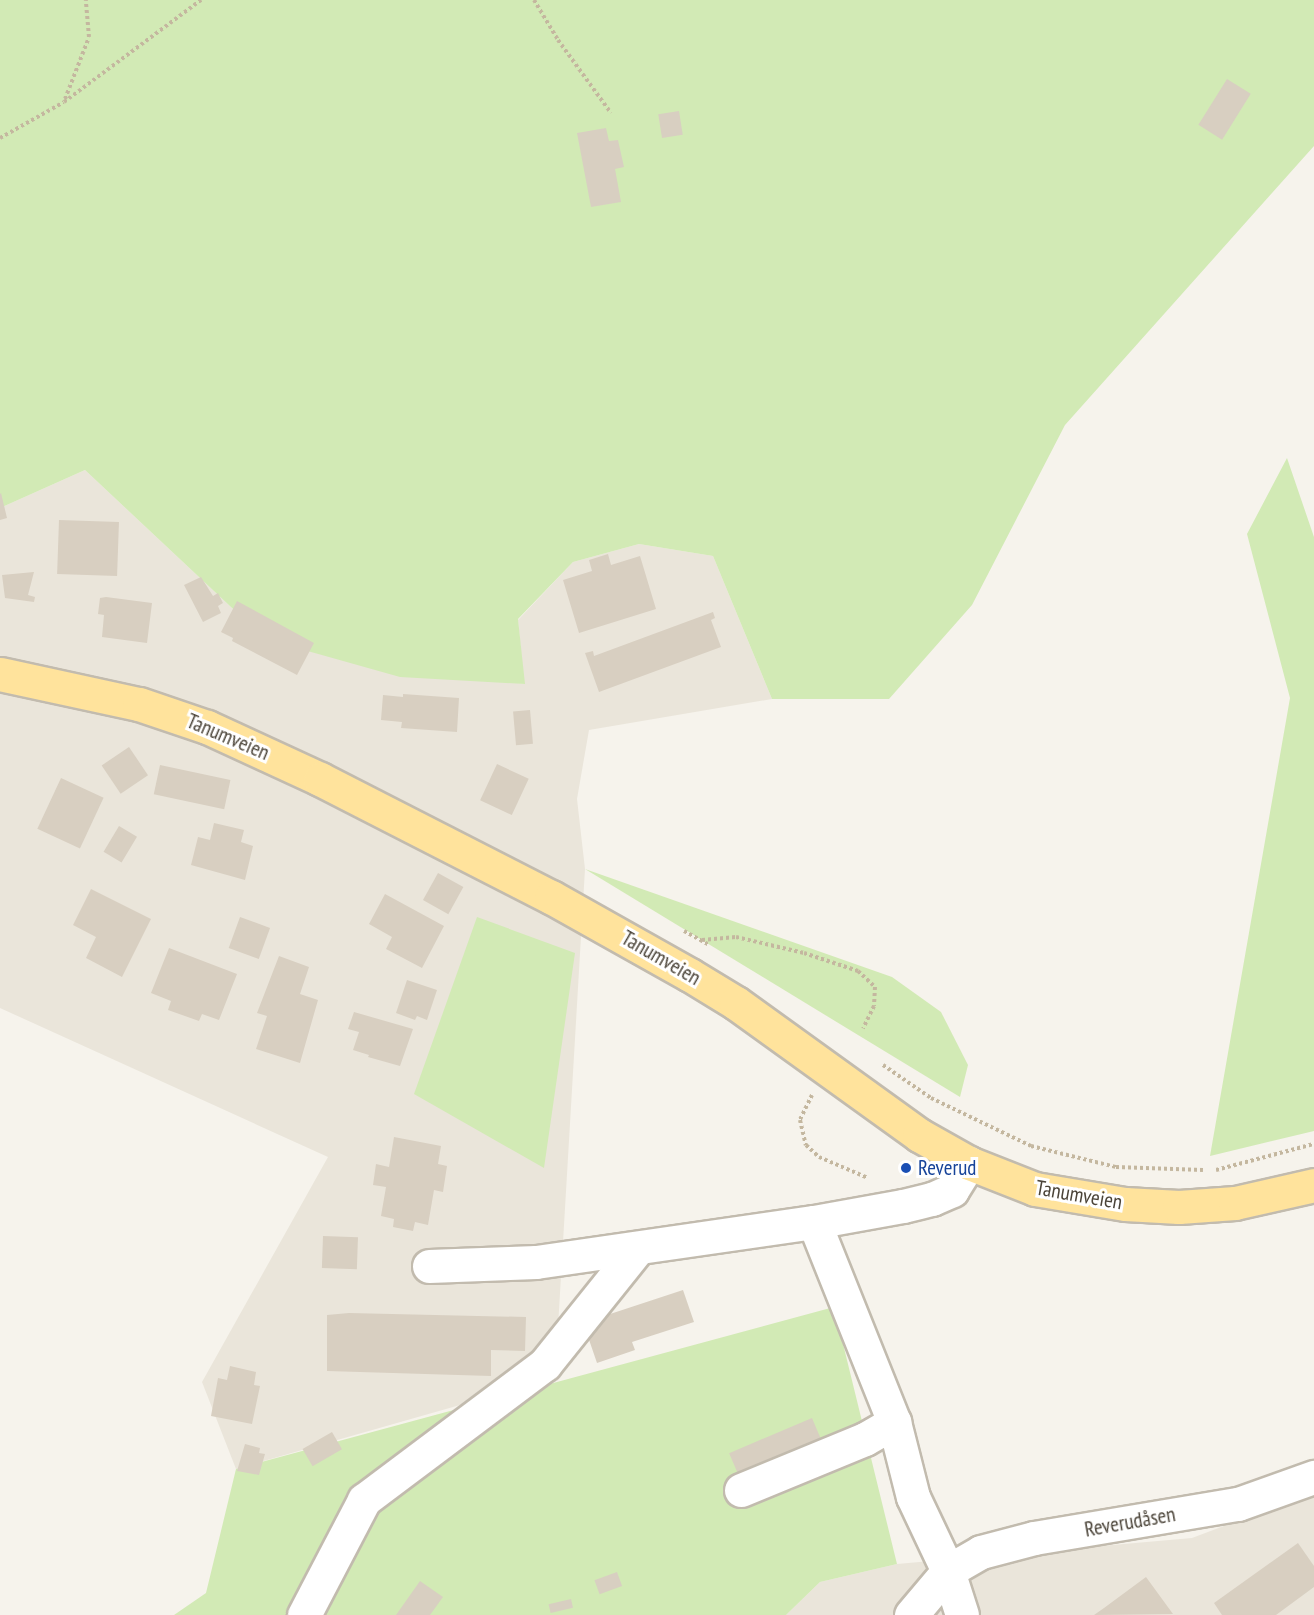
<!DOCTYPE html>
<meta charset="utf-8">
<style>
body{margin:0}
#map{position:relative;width:1314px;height:1615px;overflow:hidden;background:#f6f3ec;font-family:"PT Sans Narrow",sans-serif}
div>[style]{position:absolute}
.residential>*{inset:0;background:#eae5da}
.green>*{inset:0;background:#d2eab5}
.building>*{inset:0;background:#d8cfc1;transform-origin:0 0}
.path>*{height:4px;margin-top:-2px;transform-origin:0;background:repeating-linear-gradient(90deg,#c4b79f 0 3px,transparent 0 6px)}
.roads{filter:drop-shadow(2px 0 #c2bbae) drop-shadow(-2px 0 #c2bbae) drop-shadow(0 2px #c2bbae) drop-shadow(0 -2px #c2bbae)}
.minor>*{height:33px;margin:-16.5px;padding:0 16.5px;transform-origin:16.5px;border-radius:16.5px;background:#fff}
.major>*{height:33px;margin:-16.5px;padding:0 16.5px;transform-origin:16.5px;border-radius:16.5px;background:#ffe39c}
.dots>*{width:16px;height:16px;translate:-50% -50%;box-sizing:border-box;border:3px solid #fff;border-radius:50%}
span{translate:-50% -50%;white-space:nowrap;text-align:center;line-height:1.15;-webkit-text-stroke:6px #fff;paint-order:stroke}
.street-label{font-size:21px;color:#4b4439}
.transit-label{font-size:21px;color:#164399}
.left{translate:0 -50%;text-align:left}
</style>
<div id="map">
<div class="residential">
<div style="clip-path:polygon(85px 470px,265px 639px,524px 684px,518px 620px,573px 562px,639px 544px,713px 556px,772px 699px,589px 730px,577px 799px,585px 869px,555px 1378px,236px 1469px,202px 1382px,328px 1157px,0 1008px,0 508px)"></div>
<div style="clip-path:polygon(1314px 1492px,1314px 1615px,786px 1615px,820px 1582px,897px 1564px,1192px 1538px)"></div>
</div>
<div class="green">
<div style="clip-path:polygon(0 0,1314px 0,1314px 146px,1065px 425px,972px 605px,889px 699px,772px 699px,713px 556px,639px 544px,573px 562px,518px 619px,525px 684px,400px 677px,265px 639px,85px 470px,0 508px)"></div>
<div style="clip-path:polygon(1287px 458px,1314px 537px,1314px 1131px,1210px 1156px,1290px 698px,1247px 534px)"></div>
<div style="clip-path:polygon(585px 869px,892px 977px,941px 1012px,968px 1065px,960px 1097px)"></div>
<div style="clip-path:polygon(477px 917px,575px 953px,544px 1168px,414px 1094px)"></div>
<div style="clip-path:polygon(834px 1307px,897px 1564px,820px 1582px,786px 1615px,174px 1615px,206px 1593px,236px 1469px)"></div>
</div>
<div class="building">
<div style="left:1227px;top:79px;width:28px;height:54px;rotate:32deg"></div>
<div style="left:679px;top:111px;width:24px;height:21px;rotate:81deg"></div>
<div style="clip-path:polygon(606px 128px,609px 141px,618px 140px,624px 167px,615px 169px,621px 202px,591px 207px,577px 133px)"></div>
<div style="clip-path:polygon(1px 493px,7px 518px,0 520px,0 494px)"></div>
<div style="left:59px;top:520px;width:60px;height:54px;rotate:2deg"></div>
<div style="clip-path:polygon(608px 554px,611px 565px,640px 556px,656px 609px,579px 633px,563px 580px,592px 571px,589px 560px)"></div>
<div style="clip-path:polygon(34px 572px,28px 595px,35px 597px,34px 602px,5px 598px,2px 575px)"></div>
<div style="clip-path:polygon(201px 577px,213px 596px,218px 593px,223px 603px,218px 606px,221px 613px,203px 622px,184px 585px)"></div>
<div style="clip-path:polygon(106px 597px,152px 603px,147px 643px,102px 637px,104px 615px,98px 614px,100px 598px)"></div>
<div style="clip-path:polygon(237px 601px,314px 643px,297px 675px,232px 641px,233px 638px,221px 632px)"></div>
<div style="clip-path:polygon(713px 612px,715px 618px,711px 620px,721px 647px,599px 692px,585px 653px,593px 651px,594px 656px)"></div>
<div style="clip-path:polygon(403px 694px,459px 698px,457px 732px,401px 728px,402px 722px,381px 720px,383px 695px,403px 697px)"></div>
<div style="left:530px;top:710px;width:34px;height:17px;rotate:85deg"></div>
<div style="left:129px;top:747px;width:34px;height:33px;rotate:56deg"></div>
<div style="left:497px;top:764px;width:35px;height:40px;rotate:25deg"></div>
<div style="left:160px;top:765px;width:72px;height:30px;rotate:12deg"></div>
<div style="left:61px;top:778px;width:47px;height:56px;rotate:25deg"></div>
<div style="clip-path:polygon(214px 823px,244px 830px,241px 842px,253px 846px,245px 880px,191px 865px,198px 837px,210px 840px)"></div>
<div style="left:119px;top:826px;width:21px;height:30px;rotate:31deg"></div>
<div style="left:438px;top:873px;width:29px;height:31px;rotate:29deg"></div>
<div style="clip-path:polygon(91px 889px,151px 919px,122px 977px,86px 958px,96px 937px,73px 925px)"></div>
<div style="clip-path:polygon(385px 894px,444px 926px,422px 968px,386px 949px,392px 937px,369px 924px)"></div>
<div style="left:240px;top:917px;width:32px;height:33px;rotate:20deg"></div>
<div style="clip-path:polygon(169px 948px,237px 974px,219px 1020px,202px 1014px,199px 1021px,168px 1010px,171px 1001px,151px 993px)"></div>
<div style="clip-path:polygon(279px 956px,309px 967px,300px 994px,318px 1000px,300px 1063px,256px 1049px,267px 1016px,257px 1013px)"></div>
<div style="clip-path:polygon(407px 980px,437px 990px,427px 1020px,417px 1016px,415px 1020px,396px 1013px)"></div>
<div style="clip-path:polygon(354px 1012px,413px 1029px,400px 1066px,368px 1057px,369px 1055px,353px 1050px,359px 1032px,348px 1029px)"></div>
<div style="clip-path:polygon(394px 1137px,441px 1146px,438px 1164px,447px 1166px,443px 1192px,434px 1190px,428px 1225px,415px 1222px,413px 1231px,393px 1227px,394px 1219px,381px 1216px,386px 1187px,373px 1185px,376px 1164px,389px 1167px)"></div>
<div style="left:323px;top:1236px;width:35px;height:32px;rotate:2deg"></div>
<div style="clip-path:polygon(683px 1290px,694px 1322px,632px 1342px,635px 1350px,597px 1363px,585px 1328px,603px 1322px,601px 1317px)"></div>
<div style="clip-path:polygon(349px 1313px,526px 1317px,525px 1351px,491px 1350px,491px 1376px,327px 1371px,327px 1315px)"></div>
<div style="clip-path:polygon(230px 1366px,256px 1372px,254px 1385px,260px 1386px,252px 1424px,211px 1416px,218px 1378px,227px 1380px)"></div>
<div style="left:812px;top:1418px;width:23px;height:90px;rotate:67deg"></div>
<div style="left:332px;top:1432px;width:20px;height:34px;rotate:60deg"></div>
<div style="clip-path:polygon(245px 1444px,260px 1448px,259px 1453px,265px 1454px,259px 1475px,237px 1471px)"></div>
<div style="clip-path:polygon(1298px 1543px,1314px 1566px,1314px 1587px,1276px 1615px,1222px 1615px,1214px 1603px)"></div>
<div style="left:617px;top:1572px;width:15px;height:24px;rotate:70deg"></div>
<div style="clip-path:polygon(1146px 1577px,1173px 1614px,1094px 1615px,1104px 1608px)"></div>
<div style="clip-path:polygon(420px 1581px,443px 1597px,430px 1615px,396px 1615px)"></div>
<div style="left:571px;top:1599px;width:9px;height:23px;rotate:77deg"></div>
</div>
<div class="path">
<div style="left:534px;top:0;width:47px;rotate:59deg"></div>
<div style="left:558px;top:40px;width:90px;rotate:54deg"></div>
<div style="left:65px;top:99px;width:66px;rotate:-68.8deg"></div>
<div style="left:89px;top:37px;width:37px;rotate:-95deg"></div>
<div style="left:0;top:138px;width:73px;rotate:-29.4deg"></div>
<div style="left:64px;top:102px;width:171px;rotate:-36.7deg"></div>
<div style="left:684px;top:931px;width:29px;rotate:29deg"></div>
<div style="left:702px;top:940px;width:34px;rotate:-5deg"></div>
<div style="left:736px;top:937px;width:70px;rotate:13.2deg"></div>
<div style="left:804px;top:953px;width:57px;rotate:18.4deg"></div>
<div style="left:858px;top:971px;width:23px;rotate:43deg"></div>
<div style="left:875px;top:987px;width:19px;rotate:93deg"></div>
<div style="left:874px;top:1006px;width:25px;rotate:116deg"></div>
<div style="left:883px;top:1065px;width:58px;rotate:34.5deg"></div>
<div style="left:931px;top:1098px;width:111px;rotate:25.6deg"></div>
<div style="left:1031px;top:1146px;width:88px;rotate:13.9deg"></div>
<div style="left:1116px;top:1167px;width:87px;rotate:2deg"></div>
<div style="left:812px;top:1095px;width:28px;rotate:116deg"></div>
<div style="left:800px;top:1120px;width:26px;rotate:77deg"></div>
<div style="left:806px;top:1145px;width:18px;rotate:43deg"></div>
<div style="left:819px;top:1157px;width:53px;rotate:23.2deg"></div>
<div style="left:1216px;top:1170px;width:101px;rotate:-14.9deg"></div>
</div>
<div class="roads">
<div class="minor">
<div style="left:814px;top:1222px;width:215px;rotate:68.2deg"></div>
<div style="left:894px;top:1422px;width:77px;rotate:75.8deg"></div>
<div style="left:913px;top:1497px;width:82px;rotate:64.7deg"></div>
<div style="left:948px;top:1571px;width:46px;rotate:72.3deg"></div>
<div style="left:429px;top:1266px;width:107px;rotate:-2.1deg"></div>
<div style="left:536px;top:1262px;width:281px;rotate:-8.2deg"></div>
<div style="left:814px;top:1222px;width:90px;rotate:-10.2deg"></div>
<div style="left:903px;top:1206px;width:30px;rotate:-14deg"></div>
<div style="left:932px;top:1199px;width:22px;rotate:-24deg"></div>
<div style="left:952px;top:1190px;width:32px;rotate:-58deg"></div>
<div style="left:741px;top:1490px;width:134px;rotate:-22.4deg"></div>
<div style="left:865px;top:1439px;width:34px;rotate:-30deg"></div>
<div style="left:304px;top:1615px;width:130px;rotate:-62.4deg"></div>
<div style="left:364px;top:1500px;width:226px;rotate:-36.9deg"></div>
<div style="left:545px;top:1364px;width:147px;rotate:-51.3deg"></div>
<div style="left:911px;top:1615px;width:57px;rotate:-49.9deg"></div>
<div style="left:948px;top:1571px;width:38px;rotate:-30deg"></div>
<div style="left:981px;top:1552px;width:55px;rotate:-14.8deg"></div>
<div style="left:1034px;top:1538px;width:207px;rotate:-9.5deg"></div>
<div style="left:1238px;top:1504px;width:81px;rotate:-19.6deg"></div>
</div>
<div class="major">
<div style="left:0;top:674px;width:142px;rotate:12.2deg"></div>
<div style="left:139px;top:704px;width:72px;rotate:18.7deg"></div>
<div style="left:207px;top:727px;width:124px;rotate:24.7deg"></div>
<div style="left:320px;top:779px;width:259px;rotate:27.1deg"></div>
<div style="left:551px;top:897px;width:159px;rotate:29.3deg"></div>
<div style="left:690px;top:975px;width:54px;rotate:31.3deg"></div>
<div style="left:736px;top:1003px;width:226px;rotate:35.8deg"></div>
<div style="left:919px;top:1135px;width:57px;rotate:29.2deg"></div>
<div style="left:969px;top:1163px;width:71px;rotate:21.5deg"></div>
<div style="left:1035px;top:1189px;width:91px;rotate:9.5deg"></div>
<div style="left:1125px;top:1204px;width:54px;rotate:3.2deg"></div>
<div style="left:1179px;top:1207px;width:56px;rotate:-4.1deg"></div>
<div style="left:1235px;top:1203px;width:81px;rotate:-12.8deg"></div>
</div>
</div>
<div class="dots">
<div style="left:906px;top:1168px;background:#1a4fb4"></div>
</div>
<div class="street-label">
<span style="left:228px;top:737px;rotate:23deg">Tanumveien</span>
<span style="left:661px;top:958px;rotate:30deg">Tanumveien</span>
<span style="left:1079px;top:1195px;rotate:10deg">Tanumveien</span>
<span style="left:1130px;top:1522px;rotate:-10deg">Reverudåsen</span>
</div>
<div class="transit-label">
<span class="left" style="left:918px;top:1168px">Reverud</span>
</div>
</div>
